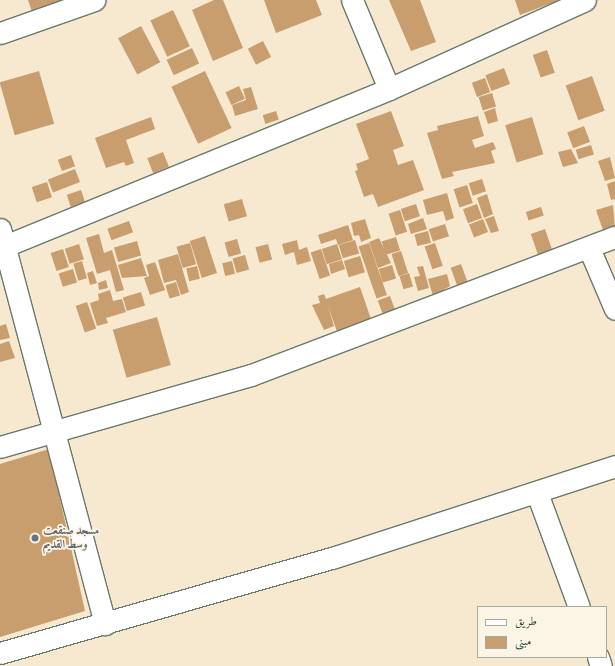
<!DOCTYPE html>
<meta charset="utf-8">
<style>
body{margin:0}
#map{position:relative;width:615px;height:666px;overflow:hidden;background:#f6e9d0;font-family:"Libre Bodoni",Amiri,serif}
div>[style]{position:absolute}
.building>*{inset:0;background:#c89e6f;transform-origin:0 0}
.roads{filter:drop-shadow(1px 0 #6a796b) drop-shadow(-1px 0 #6a796b) drop-shadow(0 1px #6a796b) drop-shadow(0 -1px #6a796b)}
.street>*{height:21px;margin:-10.5px;padding:0 10.5px;transform-origin:10.5px;border-radius:10.5px;background:#fff}
.dots>*{width:11px;height:11px;translate:-50% -50%;box-sizing:border-box;border:2px solid #fcf5e5;border-radius:50%}
span{translate:-50% -50%;white-space:nowrap;text-align:center;line-height:1.15;-webkit-text-stroke:3.5px #fcf5e5;paint-order:stroke}
.worship-label{font-size:12px;color:#5b616d;font-weight:700}
.left{translate:0 -50%;text-align:left}
.legend{position:absolute;left:477px;top:606px;width:130px;height:52px;box-sizing:border-box;background:#fcf5e5;border:1px solid #a4ab9e;margin:0;padding:5px 7px;list-style:none;font-size:12px;color:#1f3d34}
.legend li{display:flex;align-items:center;gap:8px;height:20px}
.legend b{width:20px;border:1px solid #a4ab9e}
</style>
<div id="map">
<div class="building">
<div style="clip-path:polygon(28px 0,69px 0,32px 12px)"></div>
<div style="clip-path:polygon(214px 0,223px 0,243px 48px,213px 61px,192px 10px)"></div>
<div style="clip-path:polygon(264px 0,316px 0,322px 15px,276px 33px)"></div>
<div style="clip-path:polygon(389px 0,420px 0,436px 42px,411px 51px)"></div>
<div style="clip-path:polygon(515px 0,560px 0,520px 15px)"></div>
<div style="left:173px;top:10px;width:40px;height:25px;rotate:65deg"></div>
<div style="left:141px;top:26px;width:41px;height:26px;rotate:62deg"></div>
<div style="left:263px;top:41px;width:18px;height:17px;rotate:63deg"></div>
<div style="left:192px;top:48px;width:17px;height:28px;rotate:65deg"></div>
<div style="left:547px;top:50px;width:24px;height:15px;rotate:71deg"></div>
<div style="left:504px;top:68px;width:17px;height:20px;rotate:69deg"></div>
<div style="left:39px;top:71px;width:55px;height:41px;rotate:74deg"></div>
<div style="left:205px;top:71px;width:63px;height:37px;rotate:65deg"></div>
<div style="left:592px;top:76px;width:37px;height:28px;rotate:70deg"></div>
<div style="left:485px;top:78px;width:15px;height:14px;rotate:70deg"></div>
<div style="left:239px;top:86px;width:14px;height:15px;rotate:65deg"></div>
<div style="clip-path:polygon(251px 87px,258px 109px,235px 116px,232px 105px,246px 100px,243px 89px)"></div>
<div style="left:492px;top:93px;width:14px;height:14px;rotate:73deg"></div>
<div style="clip-path:polygon(495px 108px,498px 121px,488px 124px,484px 112px)"></div>
<div style="left:276px;top:111px;width:9px;height:14px;rotate:72deg"></div>
<div style="clip-path:polygon(391px 111px,404px 146px,393px 150px,398px 165px,413px 160px,424px 190px,378px 207px,373px 194px,364px 197px,355px 171px,358px 170px,356px 164px,369px 159px,356px 124px)"></div>
<div style="clip-path:polygon(478px 116px,484px 136px,472px 140px,475px 148px,493px 142px,496px 149px,491px 151px,495px 163px,452px 172px,454px 176px,442px 179px,427px 133px,438px 130px,437px 126px)"></div>
<div style="clip-path:polygon(151px 117px,155px 129px,126px 140px,134px 163px,126px 166px,124px 162px,106px 168px,95px 138px)"></div>
<div style="left:532px;top:117px;width:39px;height:28px;rotate:73deg"></div>
<div style="left:584px;top:126px;width:17px;height:18px;rotate:69deg"></div>
<div style="left:591px;top:145px;width:10px;height:16px;rotate:73deg"></div>
<div style="clip-path:polygon(571px 149px,578px 163px,563px 167px,558px 152px)"></div>
<div style="left:163px;top:152px;width:16px;height:17px;rotate:68deg"></div>
<div style="left:71px;top:155px;width:12px;height:14px;rotate:70deg"></div>
<div style="clip-path:polygon(610px 157px,615px 178px,605px 181px,598px 161px)"></div>
<div style="left:75px;top:169px;width:14px;height:29px;rotate:69deg"></div>
<div style="left:482px;top:179px;width:13px;height:14px;rotate:72deg"></div>
<div style="clip-path:polygon(615px 181px,615px 199px,611px 200px,607px 184px)"></div>
<div style="left:47px;top:182px;width:16px;height:16px;rotate:72deg"></div>
<div style="left:467px;top:185px;width:19px;height:14px;rotate:72deg"></div>
<div style="left:81px;top:190px;width:13px;height:15px;rotate:72deg"></div>
<div style="clip-path:polygon(447px 193px,454px 218px,446px 221px,443px 211px,427px 215px,423px 200px)"></div>
<div style="clip-path:polygon(487px 194px,493px 214px,484px 218px,477px 198px)"></div>
<div style="left:242px;top:199px;width:18px;height:19px;rotate:74deg"></div>
<div style="left:416px;top:204px;width:13px;height:16px;rotate:72deg"></div>
<div style="left:477px;top:204px;width:15px;height:15px;rotate:70deg"></div>
<div style="clip-path:polygon(613px 205px,615px 229px,604px 233px,596px 210px)"></div>
<div style="left:541px;top:207px;width:9px;height:16px;rotate:72deg"></div>
<div style="left:400px;top:210px;width:23px;height:12px;rotate:72deg"></div>
<div style="clip-path:polygon(494px 216px,499px 231px,491px 233px,485px 219px)"></div>
<div style="clip-path:polygon(423px 218px,427px 229px,411px 234px,408px 224px)"></div>
<div style="clip-path:polygon(365px 219px,371px 238px,361px 242px,359px 235px,354px 236px,351px 223px)"></div>
<div style="left:483px;top:219px;width:14px;height:15px;rotate:69deg"></div>
<div style="left:129px;top:221px;width:12px;height:23px;rotate:70deg"></div>
<div style="left:445px;top:224px;width:13px;height:17px;rotate:72deg"></div>
<div style="clip-path:polygon(348px 225px,353px 240px,338px 245px,336px 239px,321px 244px,318px 235px)"></div>
<div style="left:545px;top:229px;width:24px;height:15px;rotate:71deg"></div>
<div style="left:428px;top:231px;width:12px;height:14px;rotate:76deg"></div>
<div style="clip-path:polygon(99px 234px,104px 253px,112px 250px,124px 290px,116px 292px,110px 270px,97px 274px,86px 238px)"></div>
<div style="left:205px;top:236px;width:39px;height:16px;rotate:72deg"></div>
<div style="left:396px;top:237px;width:14px;height:15px;rotate:73deg"></div>
<div style="clip-path:polygon(379px 238px,391px 263px,378px 268px,369px 242px)"></div>
<div style="left:237px;top:239px;width:15px;height:13px;rotate:74deg"></div>
<div style="clip-path:polygon(297px 240px,299px 250px,307px 247px,311px 261px,297px 265px,294px 252px,285px 255px,282px 244px)"></div>
<div style="left:355px;top:240px;width:14px;height:17px;rotate:73deg"></div>
<div style="left:137px;top:241px;width:15px;height:24px;rotate:74deg"></div>
<div style="left:190px;top:243px;width:22px;height:14px;rotate:74deg"></div>
<div style="left:369px;top:243px;width:55px;height:11px;rotate:71deg"></div>
<div style="left:435px;top:243px;width:24px;height:11px;rotate:71deg"></div>
<div style="left:79px;top:244px;width:16px;height:15px;rotate:72deg"></div>
<div style="left:268px;top:244px;width:16px;height:13px;rotate:75deg"></div>
<div style="left:337px;top:244px;width:16px;height:16px;rotate:72deg"></div>
<div style="left:63px;top:249px;width:19px;height:13px;rotate:72deg"></div>
<div style="left:321px;top:249px;width:28px;height:11px;rotate:71deg"></div>
<div style="left:401px;top:251px;width:23px;height:10px;rotate:72deg"></div>
<div style="clip-path:polygon(178px 254px,189px 292px,181px 295px,176px 280px,164px 283px,158px 260px)"></div>
<div style="left:245px;top:255px;width:15px;height:13px;rotate:74deg"></div>
<div style="left:360px;top:256px;width:17px;height:17px;rotate:73deg"></div>
<div style="clip-path:polygon(141px 258px,147px 276px,122px 278px,118px 265px)"></div>
<div style="clip-path:polygon(342px 260px,345px 269px,331px 274px,329px 264px)"></div>
<div style="left:82px;top:261px;width:18px;height:9px;rotate:74deg"></div>
<div style="left:232px;top:261px;width:13px;height:10px;rotate:77deg"></div>
<div style="clip-path:polygon(155px 262px,165px 290px,150px 295px,144px 278px,149px 276px,146px 265px)"></div>
<div style="left:461px;top:264px;width:20px;height:11px;rotate:70deg"></div>
<div style="left:392px;top:265px;width:14px;height:14px;rotate:73deg"></div>
<div style="left:197px;top:266px;width:13px;height:11px;rotate:77deg"></div>
<div style="clip-path:polygon(423px 266px,429px 288px,418px 291px,414px 277px,420px 276px,417px 267px)"></div>
<div style="left:73px;top:269px;width:14px;height:15px;rotate:73deg"></div>
<div style="clip-path:polygon(93px 271px,97px 283px,90px 285px,87px 273px)"></div>
<div style="left:409px;top:273px;width:14px;height:10px;rotate:73deg"></div>
<div style="clip-path:polygon(447px 274px,450px 286px,433px 296px,428px 279px)"></div>
<div style="clip-path:polygon(106px 280px,108px 288px,99px 290px,98px 283px)"></div>
<div style="left:176px;top:282px;width:14px;height:11px;rotate:73deg"></div>
<div style="clip-path:polygon(360px 287px,373px 325px,339px 337px,328px 306px,334px 326px,324px 330px,312px 305px,320px 303px,318px 296px,324px 294px,326px 299px)"></div>
<div style="clip-path:polygon(110px 290px,113px 301px,122px 299px,126px 312px,106px 318px,108px 323px,97px 326px,90px 303px,99px 300px,98px 294px)"></div>
<div style="left:141px;top:292px;width:14px;height:19px;rotate:73deg"></div>
<div style="left:390px;top:296px;width:20px;height:13px;rotate:70deg"></div>
<div style="left:87px;top:302px;width:28px;height:12px;rotate:71deg"></div>
<div style="left:157px;top:317px;width:50px;height:46px;rotate:74deg"></div>
<div style="clip-path:polygon(6px 324px,10px 338px,0 340px,0 326px)"></div>
<div style="clip-path:polygon(9px 341px,15px 358px,0 362px,0 344px)"></div>
<div style="clip-path:polygon(49px 449px,85px 611px,0 637px,0 464px)"></div>
</div>
<div class="roads">
<div class="street">
<div style="left:352px;top:0;width:96px;rotate:67.4deg"></div>
<div style="left:0;top:33px;width:100px;rotate:-19.3deg"></div>
<div style="left:0;top:229px;width:409px;rotate:75.1deg"></div>
<div style="left:0;top:248px;width:420px;rotate:-22.2deg"></div>
<div style="left:389px;top:89px;width:215px;rotate:-24.4deg"></div>
<div style="left:589px;top:248px;width:66px;rotate:66.9deg"></div>
<div style="left:0;top:447px;width:261px;rotate:-16deg"></div>
<div style="left:251px;top:375px;width:389px;rotate:-20.8deg"></div>
<div style="left:537px;top:493px;width:121px;rotate:69.8deg"></div>
<div style="left:0;top:653px;width:345px;rotate:-16deg"></div>
<div style="left:332px;top:558px;width:298px;rotate:-18deg"></div>
<div style="left:598px;top:657px;width:9px;rotate:72deg"></div>
</div>
</div>
<div class="dots">
<div style="left:35px;top:538px;background:#6b7280"></div>
</div>
<div class="worship-label">
<span class="left" style="left:43px;top:538px">مسجد صنقعت<br>وسط القديم</span>
</div>
<ul class="legend">
<li><b style="height:5px;background:#fff"></b>طريق</li>
<li><b style="height:11px;background:#c89e6f"></b>مبنى</li>
</ul>
</div>
